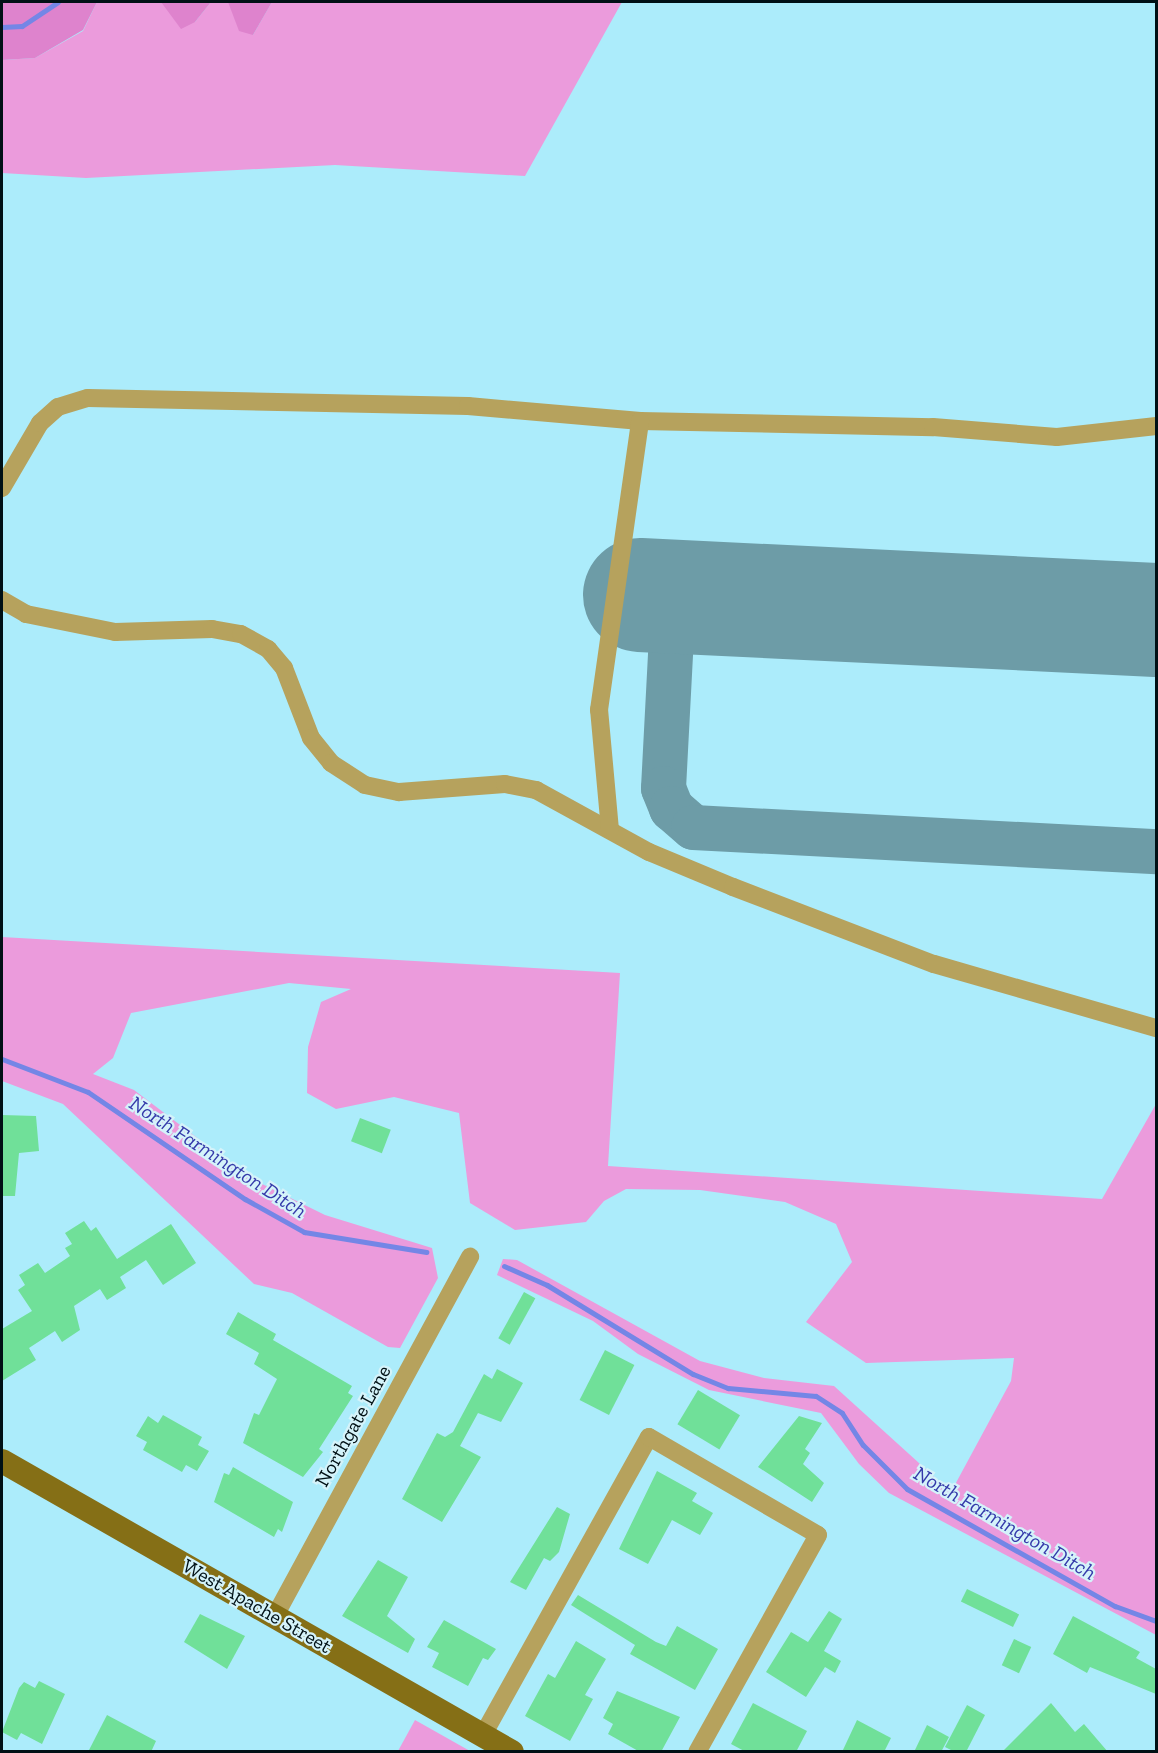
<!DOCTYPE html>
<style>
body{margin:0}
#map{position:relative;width:1158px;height:1753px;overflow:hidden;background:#acecfb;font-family:"Zilla Slab",serif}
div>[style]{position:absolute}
.green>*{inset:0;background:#eb9bdc}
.forest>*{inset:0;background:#de83cd}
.stream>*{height:5px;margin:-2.5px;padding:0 2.5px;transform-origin:2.5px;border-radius:2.5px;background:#7486e6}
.taxiway>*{height:45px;margin:-22.5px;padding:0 22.5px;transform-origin:22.5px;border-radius:22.5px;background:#6d9ca7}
.runway>*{height:114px;margin:-57px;padding:0 57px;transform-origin:57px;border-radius:57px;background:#6d9ca7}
.building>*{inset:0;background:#70e099;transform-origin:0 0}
.minor>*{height:18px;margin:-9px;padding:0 9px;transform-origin:9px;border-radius:9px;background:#b6a25d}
.major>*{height:24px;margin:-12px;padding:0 12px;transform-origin:12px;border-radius:12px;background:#856f16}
span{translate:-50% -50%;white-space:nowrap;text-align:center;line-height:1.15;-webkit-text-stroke:4.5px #d5f3fa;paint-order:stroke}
.street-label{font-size:20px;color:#001015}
.water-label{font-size:21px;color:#353aaa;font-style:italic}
.frame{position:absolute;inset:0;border:3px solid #001015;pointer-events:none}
</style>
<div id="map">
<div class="green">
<div style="clip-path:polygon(97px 2px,161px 2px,195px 22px,211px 2px,228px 2px,253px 35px,272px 2px,622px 2px,525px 176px,335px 165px,86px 178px,2px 173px,2px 60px,35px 58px,83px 31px)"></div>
<div style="clip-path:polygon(2px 937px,620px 973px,608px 1166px,1102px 1199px,1156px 1104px,1156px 1635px,889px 1493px,859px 1464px,821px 1413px,709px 1390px,638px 1354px,593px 1321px,497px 1275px,503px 1259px,517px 1260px,700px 1361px,764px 1378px,834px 1386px,951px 1492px,1011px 1381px,1014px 1358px,866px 1363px,806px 1322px,852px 1262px,836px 1224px,785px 1202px,700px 1190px,626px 1189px,604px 1201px,586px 1222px,515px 1230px,470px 1203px,459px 1113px,394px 1097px,336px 1109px,307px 1093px,308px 1047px,321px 1002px,351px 989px,289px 983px,131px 1013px,113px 1058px,93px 1074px,134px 1090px,250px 1178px,325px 1215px,432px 1248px,438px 1278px,400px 1348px,388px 1347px,292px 1293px,254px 1284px,63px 1104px,2px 1081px)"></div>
<div style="clip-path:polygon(415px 1720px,470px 1751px,398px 1751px)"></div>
</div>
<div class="forest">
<div style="clip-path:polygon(2px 2px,97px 2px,83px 30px,35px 58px,2px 60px)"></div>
<div style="clip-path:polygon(161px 2px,211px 2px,195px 22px,181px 29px)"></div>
<div style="clip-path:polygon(228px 2px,272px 2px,253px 35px,239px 31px)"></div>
</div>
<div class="stream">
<div style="left:2px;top:27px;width:20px;rotate:-3deg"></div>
<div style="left:22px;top:26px;width:43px;rotate:-33.7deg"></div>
<div style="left:2px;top:1059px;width:92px;rotate:21deg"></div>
<div style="left:88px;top:1092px;width:190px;rotate:34.3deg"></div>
<div style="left:245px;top:1199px;width:68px;rotate:29.2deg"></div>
<div style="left:304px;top:1232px;width:124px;rotate:9.3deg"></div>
<div style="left:504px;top:1266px;width:47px;rotate:23.8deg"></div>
<div style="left:547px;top:1285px;width:171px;rotate:31.4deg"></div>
<div style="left:693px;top:1374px;width:38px;rotate:22deg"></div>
<div style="left:728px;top:1388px;width:88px;rotate:5.2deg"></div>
<div style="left:816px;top:1396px;width:31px;rotate:33deg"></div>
<div style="left:842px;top:1413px;width:38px;rotate:57deg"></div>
<div style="left:863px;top:1445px;width:62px;rotate:45deg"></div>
<div style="left:907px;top:1489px;width:239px;rotate:29.4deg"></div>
<div style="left:1115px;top:1606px;width:44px;rotate:20.1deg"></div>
</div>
<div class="taxiway">
<div style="left:673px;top:597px;width:191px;rotate:93deg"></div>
<div style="left:663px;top:788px;width:22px;rotate:68deg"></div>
<div style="left:671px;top:808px;width:29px;rotate:41deg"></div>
<div style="left:693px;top:827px;width:464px;rotate:3deg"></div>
</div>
<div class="runway">
<div style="left:640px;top:595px;width:517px;rotate:2.77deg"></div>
</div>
<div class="building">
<div style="clip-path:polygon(2px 1115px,36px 1116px,39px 1151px,19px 1153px,15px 1196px,2px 1196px)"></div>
<div style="left:360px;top:1118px;width:33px;height:25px;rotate:21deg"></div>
<div style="clip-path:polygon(84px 1221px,91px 1231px,96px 1227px,117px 1259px,171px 1224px,196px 1263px,163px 1285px,146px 1260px,120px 1277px,126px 1288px,107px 1300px,100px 1289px,74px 1306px,80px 1330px,62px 1342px,55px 1331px,29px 1348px,36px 1360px,2px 1381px,2px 1329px,32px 1311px,18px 1290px,25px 1285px,19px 1275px,38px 1263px,45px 1273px,70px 1256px,65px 1248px,72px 1244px,65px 1233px)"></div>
<div style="left:524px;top:1292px;width:13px;height:53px;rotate:29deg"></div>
<div style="clip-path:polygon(238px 1312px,276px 1334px,273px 1340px,352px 1386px,348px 1393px,353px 1396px,319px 1449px,323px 1452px,303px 1477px,243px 1443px,254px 1413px,259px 1415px,277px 1379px,254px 1364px,259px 1353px,226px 1334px)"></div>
<div style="left:605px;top:1350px;width:33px;height:56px;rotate:27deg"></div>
<div style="clip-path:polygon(497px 1369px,523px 1383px,501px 1422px,478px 1413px,460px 1446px,481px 1457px,442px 1522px,402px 1499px,437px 1433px,445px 1437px,453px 1432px,484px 1374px,492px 1379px)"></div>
<div style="left:698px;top:1390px;width:49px;height:40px;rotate:31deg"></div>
<div style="clip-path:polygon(163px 1415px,202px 1437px,198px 1445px,209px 1451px,197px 1471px,186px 1465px,182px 1472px,143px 1450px,147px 1442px,136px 1436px,148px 1416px,158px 1423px)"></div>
<div style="clip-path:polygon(799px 1416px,822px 1423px,805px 1449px,810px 1453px,803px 1464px,824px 1483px,812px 1502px,758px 1467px)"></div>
<div style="clip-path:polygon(233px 1467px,293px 1502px,282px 1532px,278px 1529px,274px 1537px,214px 1502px,224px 1473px,229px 1475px)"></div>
<div style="clip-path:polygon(657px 1471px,697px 1493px,692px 1501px,713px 1513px,700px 1535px,672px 1520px,648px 1564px,619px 1549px)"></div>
<div style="clip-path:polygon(557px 1507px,570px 1514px,559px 1552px,550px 1561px,544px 1558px,526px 1590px,510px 1582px)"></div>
<div style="clip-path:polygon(378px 1560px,408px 1577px,387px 1616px,415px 1639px,408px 1653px,342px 1616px)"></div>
<div style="left:967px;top:1589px;width:58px;height:14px;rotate:26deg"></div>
<div style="clip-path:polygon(578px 1595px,656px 1642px,666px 1646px,677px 1626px,718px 1649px,695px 1690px,630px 1654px,635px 1645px,571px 1605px)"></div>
<div style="clip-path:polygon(829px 1611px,842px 1619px,824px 1651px,841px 1661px,835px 1673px,825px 1667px,806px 1697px,766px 1672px,791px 1632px,808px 1642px)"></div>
<div style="clip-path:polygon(200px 1614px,245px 1636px,227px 1669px,184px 1642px)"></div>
<div style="clip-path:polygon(1073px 1616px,1140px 1652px,1136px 1658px,1156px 1669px,1156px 1694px,1090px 1667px,1087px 1673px,1053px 1654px)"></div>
<div style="clip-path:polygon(444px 1620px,496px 1649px,488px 1660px,483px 1658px,468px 1686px,432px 1667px,439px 1653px,427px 1647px)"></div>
<div style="left:1014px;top:1639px;width:19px;height:29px;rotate:25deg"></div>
<div style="clip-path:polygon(576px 1641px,606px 1659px,585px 1695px,593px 1699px,570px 1741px,525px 1716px,548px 1674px,555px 1678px)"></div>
<div style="clip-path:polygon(39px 1681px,65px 1694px,42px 1744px,21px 1733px,17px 1740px,2px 1732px,19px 1688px,24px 1682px,35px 1688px)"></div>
<div style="clip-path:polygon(617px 1691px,680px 1717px,661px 1752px,640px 1752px,608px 1734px,613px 1724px,603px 1718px)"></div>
<div style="clip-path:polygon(753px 1703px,807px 1731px,796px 1752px,746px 1752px,731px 1744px)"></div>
<div style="clip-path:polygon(1051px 1703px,1075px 1732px,1084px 1724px,1108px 1752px,1002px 1752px)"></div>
<div style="clip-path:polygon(967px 1705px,985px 1715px,966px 1752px,955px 1752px,945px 1747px)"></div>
<div style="clip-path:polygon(107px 1715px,156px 1741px,151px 1752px,88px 1752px)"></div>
<div style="clip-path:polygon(857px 1720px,891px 1738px,884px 1752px,842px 1752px)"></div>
<div style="clip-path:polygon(927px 1725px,949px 1737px,941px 1752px,914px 1752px)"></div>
</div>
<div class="minor">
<div style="left:2px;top:488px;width:75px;rotate:-59.7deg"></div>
<div style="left:40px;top:423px;width:24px;rotate:-42deg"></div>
<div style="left:58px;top:407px;width:31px;rotate:-17deg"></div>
<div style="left:88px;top:398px;width:380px;rotate:1.2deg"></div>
<div style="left:468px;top:406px;width:173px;rotate:5deg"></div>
<div style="left:640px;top:421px;width:293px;rotate:1.2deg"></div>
<div style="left:933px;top:427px;width:124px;rotate:4.6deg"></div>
<div style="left:1057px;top:437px;width:100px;rotate:-6.3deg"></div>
<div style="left:2px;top:600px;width:28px;rotate:30deg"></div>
<div style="left:26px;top:614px;width:91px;rotate:11.4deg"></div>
<div style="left:115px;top:632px;width:97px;rotate:-1.8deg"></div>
<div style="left:212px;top:629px;width:29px;rotate:10deg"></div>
<div style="left:241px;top:634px;width:31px;rotate:29deg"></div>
<div style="left:268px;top:649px;width:25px;rotate:50deg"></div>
<div style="left:284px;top:668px;width:75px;rotate:68.9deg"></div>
<div style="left:311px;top:738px;width:32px;rotate:51deg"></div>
<div style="left:331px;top:763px;width:40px;rotate:32.9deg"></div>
<div style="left:365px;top:785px;width:35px;rotate:12deg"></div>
<div style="left:399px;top:792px;width:106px;rotate:-4.3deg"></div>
<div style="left:505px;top:784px;width:32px;rotate:11deg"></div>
<div style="left:536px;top:790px;width:129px;rotate:28.8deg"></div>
<div style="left:649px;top:852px;width:91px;rotate:22.6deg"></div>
<div style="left:733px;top:887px;width:215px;rotate:21deg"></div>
<div style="left:934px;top:964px;width:231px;rotate:16.1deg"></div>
<div style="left:610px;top:830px;width:121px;rotate:-95.2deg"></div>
<div style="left:599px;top:710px;width:292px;rotate:-81.9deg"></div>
<div style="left:275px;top:1616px;width:409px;rotate:-61.5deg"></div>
<div style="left:483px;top:1735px;width:341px;rotate:-60.9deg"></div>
<div style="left:649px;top:1437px;width:195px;rotate:30.1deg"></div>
<div style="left:818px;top:1535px;width:248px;rotate:119.1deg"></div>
</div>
<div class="major">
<div style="left:2px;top:1461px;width:587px;rotate:29.71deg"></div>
</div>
<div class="street-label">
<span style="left:353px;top:1426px;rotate:-61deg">Northgate Lane</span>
<span style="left:257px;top:1606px;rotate:30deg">West Apache Street</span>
</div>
<div class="water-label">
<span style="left:218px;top:1157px;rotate:33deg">North Farmington Ditch</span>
<span style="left:1005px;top:1523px;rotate:30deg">North Farmington Ditch</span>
</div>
<div class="frame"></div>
</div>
